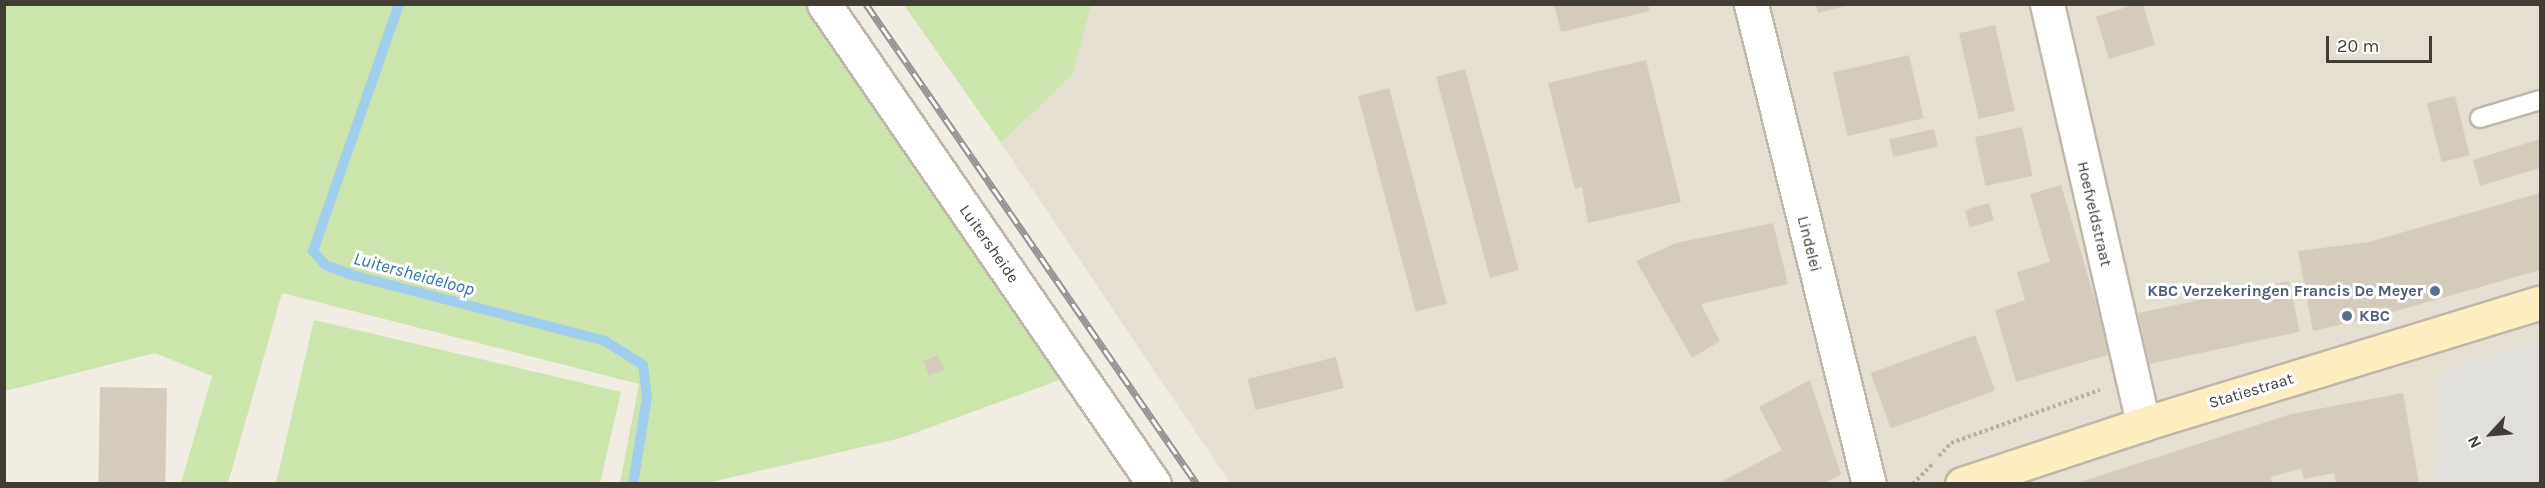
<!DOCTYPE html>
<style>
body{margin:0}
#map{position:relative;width:2545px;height:488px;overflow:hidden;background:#f1ede3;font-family:Karla,sans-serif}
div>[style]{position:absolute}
.residential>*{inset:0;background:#e5dfd1}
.green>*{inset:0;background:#cbe5ac}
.parking>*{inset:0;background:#e1dfdb}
.stream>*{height:10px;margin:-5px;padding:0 5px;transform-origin:5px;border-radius:5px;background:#a0ceed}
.building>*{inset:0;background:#d5cbbc;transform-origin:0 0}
.path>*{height:4px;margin-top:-2px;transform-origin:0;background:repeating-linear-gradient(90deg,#bdb098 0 3px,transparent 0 6px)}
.roads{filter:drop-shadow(2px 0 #bfb7a9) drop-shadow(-2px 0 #bfb7a9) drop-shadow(0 2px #bfb7a9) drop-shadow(0 -2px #bfb7a9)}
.lane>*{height:18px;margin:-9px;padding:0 9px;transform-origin:9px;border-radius:9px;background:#fff}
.street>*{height:33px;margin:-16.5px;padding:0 16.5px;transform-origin:16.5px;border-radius:16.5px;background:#fff}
.secondary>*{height:33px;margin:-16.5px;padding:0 16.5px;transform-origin:16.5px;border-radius:16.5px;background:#fdeec1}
.rail>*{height:7px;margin-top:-3.5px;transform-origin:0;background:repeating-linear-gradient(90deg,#fff 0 14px,#939393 0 28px);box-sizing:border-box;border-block:2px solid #939393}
.dots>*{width:16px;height:16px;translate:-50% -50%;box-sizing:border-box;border:3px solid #fff;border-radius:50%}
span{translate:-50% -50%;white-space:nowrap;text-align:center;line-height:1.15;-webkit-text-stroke:6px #fff;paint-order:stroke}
.street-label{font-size:16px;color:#423d34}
.service-label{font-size:16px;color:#4e5e75;font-weight:700}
.right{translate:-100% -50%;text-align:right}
.left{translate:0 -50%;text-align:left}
.water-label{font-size:18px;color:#3177aa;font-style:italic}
.frame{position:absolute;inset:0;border:6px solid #423d34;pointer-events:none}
.north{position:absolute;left:2461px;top:404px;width:60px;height:60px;-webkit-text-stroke:4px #fff;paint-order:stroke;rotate:244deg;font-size:16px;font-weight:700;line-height:24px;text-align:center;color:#423d34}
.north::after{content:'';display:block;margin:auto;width:21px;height:27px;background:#423d34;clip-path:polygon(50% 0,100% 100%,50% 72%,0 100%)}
.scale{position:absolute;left:2326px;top:36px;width:106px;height:27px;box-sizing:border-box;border:3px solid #423d34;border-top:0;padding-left:8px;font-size:18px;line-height:21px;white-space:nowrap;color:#423d34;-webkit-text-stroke:4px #fff;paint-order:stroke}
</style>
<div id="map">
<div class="residential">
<div style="clip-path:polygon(1091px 5px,2540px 5px,2540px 483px,1230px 483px,1001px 143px,1073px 74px)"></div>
</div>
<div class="green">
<div style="clip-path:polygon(5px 4px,812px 5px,1065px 378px,901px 438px,703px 484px,620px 483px,639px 384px,282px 293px,228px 483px,181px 483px,212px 376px,155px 353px,5px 391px)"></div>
<div style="clip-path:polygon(904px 5px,1091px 5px,1073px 74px,1001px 143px)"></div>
<div style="clip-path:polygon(314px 320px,621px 392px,600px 483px,276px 483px)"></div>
</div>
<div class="parking">
<div style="clip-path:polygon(2540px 341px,2540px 483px,2434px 483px,2440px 378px,2463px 363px)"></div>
</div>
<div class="stream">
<div style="left:399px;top:4px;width:262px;rotate:109.2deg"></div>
<div style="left:313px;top:251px;width:18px;rotate:49deg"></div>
<div style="left:325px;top:265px;width:33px;rotate:20deg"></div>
<div style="left:356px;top:276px;width:257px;rotate:14.6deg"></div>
<div style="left:605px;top:341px;width:45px;rotate:32.3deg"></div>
<div style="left:643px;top:365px;width:32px;rotate:83deg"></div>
<div style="left:647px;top:397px;width:88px;rotate:99.1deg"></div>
</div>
<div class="building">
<div style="clip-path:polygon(1554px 4px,1648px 4px,1650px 11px,1561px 32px)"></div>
<div style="clip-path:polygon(1816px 4px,1848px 4px,1848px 5px,1818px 13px)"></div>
<div style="clip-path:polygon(2136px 4px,2143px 4px,2155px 45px,2109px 59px,2096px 17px)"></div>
<div style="left:1995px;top:25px;width:88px;height:37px;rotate:77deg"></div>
<div style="left:1909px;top:55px;width:65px;height:78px;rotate:77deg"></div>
<div style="clip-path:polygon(1646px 60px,1681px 202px,1588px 223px,1582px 187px,1575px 189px,1548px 83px)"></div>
<div style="left:1465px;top:69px;width:208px;height:30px;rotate:75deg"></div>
<div style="left:1389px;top:88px;width:223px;height:32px;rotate:75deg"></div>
<div style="left:2455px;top:96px;width:61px;height:29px;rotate:76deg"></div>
<div style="left:2022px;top:127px;width:50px;height:48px;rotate:78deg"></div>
<div style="left:1934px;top:129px;width:18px;height:46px;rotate:77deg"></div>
<div style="clip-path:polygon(2540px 139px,2540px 168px,2480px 186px,2473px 160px)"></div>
<div style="clip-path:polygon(2061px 185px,2111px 354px,2016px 382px,1995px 310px,2025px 300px,2017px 272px,2050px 262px,2030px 194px)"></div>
<div style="clip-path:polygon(2540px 193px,2540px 270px,2389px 313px,2313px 331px,2298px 251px,2369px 242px)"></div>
<div style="left:1989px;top:203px;width:18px;height:25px;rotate:74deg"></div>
<div style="clip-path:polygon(1773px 223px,1788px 284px,1701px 304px,1720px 341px,1692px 358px,1636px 261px,1676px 243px)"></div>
<div style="left:2289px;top:281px;width:52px;height:154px;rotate:78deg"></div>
<div style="left:1975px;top:335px;width:59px;height:111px;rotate:70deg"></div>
<div style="left:938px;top:355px;width:16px;height:16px;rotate:68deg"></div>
<div style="left:1336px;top:357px;width:32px;height:91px;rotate:76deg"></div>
<div style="clip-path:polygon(1810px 380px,1841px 474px,1825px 483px,1719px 483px,1782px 450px,1759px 407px)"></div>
<div style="left:100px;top:387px;width:67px;height:96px;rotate:1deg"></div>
<div style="clip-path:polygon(2403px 393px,2419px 483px,2336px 483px,2334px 473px,2304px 479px,2301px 469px,2270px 477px,2272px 483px,2077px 483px,2291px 414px)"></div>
</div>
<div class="path">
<div style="left:1939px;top:456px;width:18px;rotate:-47deg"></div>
<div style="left:1951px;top:443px;width:158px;rotate:-19.6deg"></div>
<div style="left:1913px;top:484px;width:28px;rotate:-46deg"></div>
</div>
<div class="roads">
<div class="lane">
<div style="left:2480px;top:118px;width:63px;rotate:-16.7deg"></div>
</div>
<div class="street">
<div style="left:824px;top:4px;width:582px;rotate:55.49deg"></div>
<div style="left:1751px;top:4px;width:494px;rotate:76.2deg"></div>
<div style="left:2047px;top:4px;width:431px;rotate:77.1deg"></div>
</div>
<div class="secondary">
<div style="left:1962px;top:484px;width:191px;rotate:-18.3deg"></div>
<div style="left:2143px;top:424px;width:415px;rotate:-17deg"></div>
</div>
</div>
<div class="rail">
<div style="left:866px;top:4px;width:583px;rotate:55.41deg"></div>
</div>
<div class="dots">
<div style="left:2435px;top:291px;background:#5c6f8a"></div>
<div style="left:2347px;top:316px;background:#5c6f8a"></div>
</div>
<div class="street-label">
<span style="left:2094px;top:214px;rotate:77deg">Hoefveldstraat</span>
<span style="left:989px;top:244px;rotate:55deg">Luitersheide</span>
<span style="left:1809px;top:244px;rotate:76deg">Lindelei</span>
<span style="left:2251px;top:391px;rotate:-17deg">Statiestraat</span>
</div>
<div class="service-label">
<span class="right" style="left:2423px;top:291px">KBC Verzekeringen Francis De Meyer</span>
<span class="left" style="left:2359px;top:316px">KBC</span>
</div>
<div class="water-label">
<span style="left:414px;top:274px;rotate:15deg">Luitersheideloop</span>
</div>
<div class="frame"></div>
<div class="north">N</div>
<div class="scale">20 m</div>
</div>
